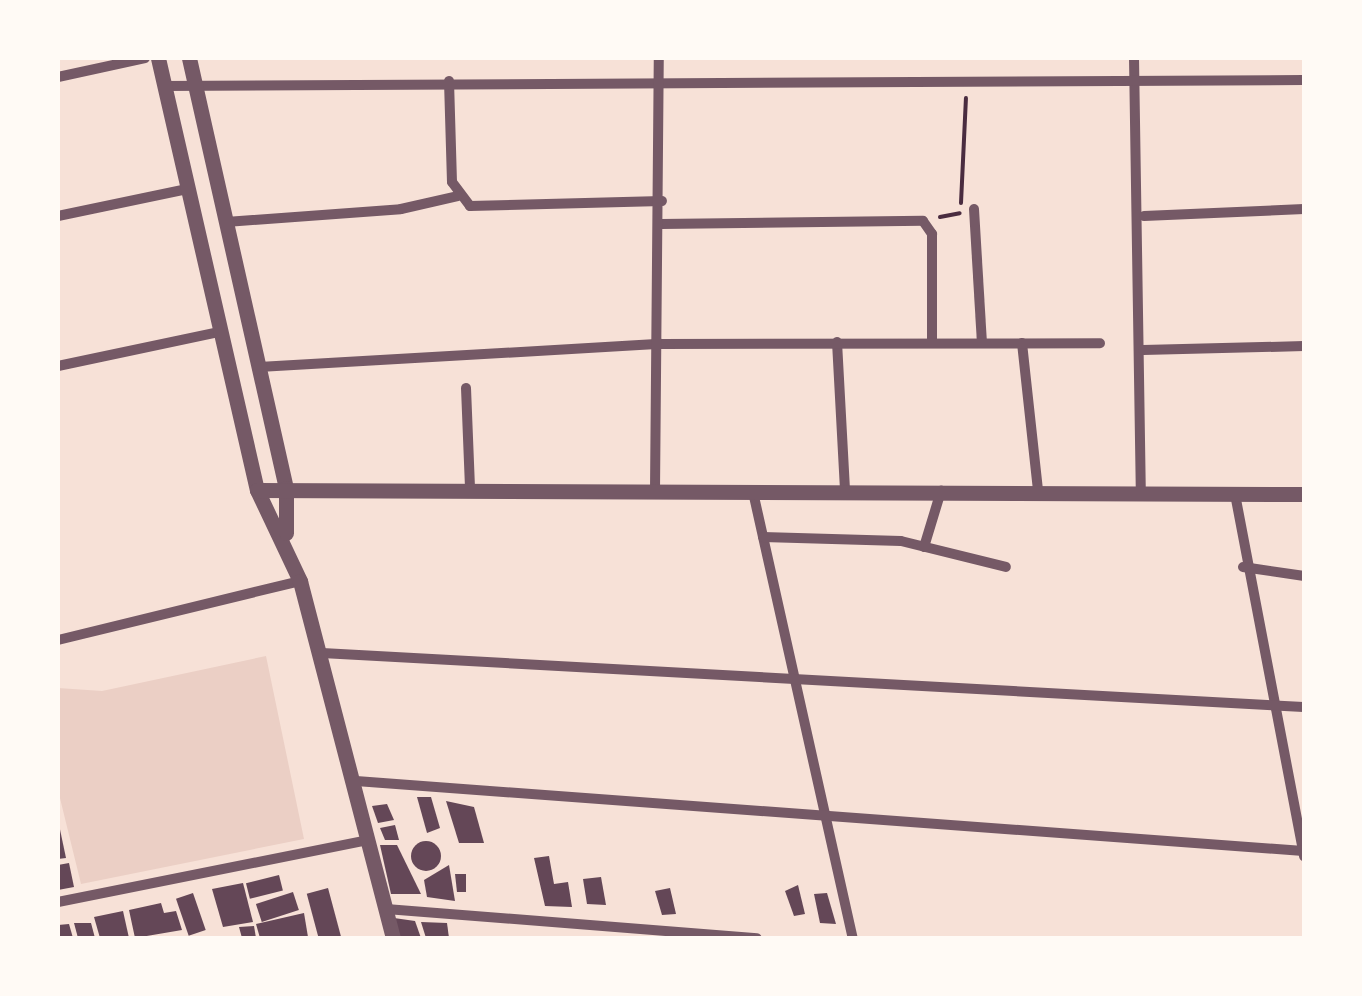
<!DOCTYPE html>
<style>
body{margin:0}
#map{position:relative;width:1362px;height:996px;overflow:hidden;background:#f7e1d7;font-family:"PT Serif",serif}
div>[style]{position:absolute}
.green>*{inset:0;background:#ebcfc5}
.building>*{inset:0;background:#644757;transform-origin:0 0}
.round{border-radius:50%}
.path>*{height:4px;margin:-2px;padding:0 2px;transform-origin:2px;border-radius:2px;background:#4a2c40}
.minor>*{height:10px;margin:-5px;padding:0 5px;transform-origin:5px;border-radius:5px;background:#755966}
.tertiary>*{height:15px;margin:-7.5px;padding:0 7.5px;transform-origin:7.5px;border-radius:7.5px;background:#755966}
span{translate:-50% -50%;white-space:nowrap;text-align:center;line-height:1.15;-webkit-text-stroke:10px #fffaf5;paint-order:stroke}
.frame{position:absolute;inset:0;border:60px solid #fffaf5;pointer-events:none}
</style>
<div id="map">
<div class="green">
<div style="clip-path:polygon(266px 656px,304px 839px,81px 884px,58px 790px,58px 688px,102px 691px)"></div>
</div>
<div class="building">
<div style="clip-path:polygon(417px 797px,431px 797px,440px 828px,427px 833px)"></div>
<div style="clip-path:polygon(446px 801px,474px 807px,484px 843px,459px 843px)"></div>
<div style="clip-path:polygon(387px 804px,394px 820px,378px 823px,372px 806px)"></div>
<div style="clip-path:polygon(58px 820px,66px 858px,58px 859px)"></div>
<div style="clip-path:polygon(395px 825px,399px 840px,385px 840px,380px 828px)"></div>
<div class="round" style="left:411px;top:841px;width:30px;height:30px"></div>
<div style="clip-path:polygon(380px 845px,397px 845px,421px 894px,391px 894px)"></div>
<div style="clip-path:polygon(549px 856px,554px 884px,568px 882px,572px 907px,545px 906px,534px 858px)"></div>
<div style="clip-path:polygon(69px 863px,74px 887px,58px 890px,58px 865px)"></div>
<div style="clip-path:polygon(449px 865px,455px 901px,427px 897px,424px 880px)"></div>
<div style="clip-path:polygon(455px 874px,466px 874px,466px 892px,457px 892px)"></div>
<div style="left:279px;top:875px;width:16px;height:34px;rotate:76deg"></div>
<div style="clip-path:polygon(601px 877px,606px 905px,587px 904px,583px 879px)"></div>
<div style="clip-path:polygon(243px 883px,253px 922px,223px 927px,212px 889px)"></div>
<div style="clip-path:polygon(798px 885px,805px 914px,794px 916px,785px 891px)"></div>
<div style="left:328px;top:888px;width:52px;height:22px;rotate:75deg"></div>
<div style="clip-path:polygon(670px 888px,676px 914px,662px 915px,655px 891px)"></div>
<div style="left:293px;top:892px;width:19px;height:39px;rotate:72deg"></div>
<div style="left:193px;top:893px;width:39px;height:18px;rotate:71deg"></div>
<div style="clip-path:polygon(827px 893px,836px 924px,820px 923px,814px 894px)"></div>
<div style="clip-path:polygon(161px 903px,164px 913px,176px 911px,182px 930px,135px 938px,129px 910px)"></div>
<div style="clip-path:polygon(123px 911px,129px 938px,100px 938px,94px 917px)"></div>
<div style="clip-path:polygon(304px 913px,308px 937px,260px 938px,256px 924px)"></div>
<div style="clip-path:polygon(394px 918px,415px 921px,421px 938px,400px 938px)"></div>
<div style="clip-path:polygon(421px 922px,447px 923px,449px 938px,426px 938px)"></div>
<div style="clip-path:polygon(74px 923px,91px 923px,95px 938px,78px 938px)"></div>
<div style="clip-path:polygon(69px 924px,73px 938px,58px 938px,58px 925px)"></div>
<div style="clip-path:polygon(254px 926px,256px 938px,242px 938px,239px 927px)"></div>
</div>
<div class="path">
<div style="left:961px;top:203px;width:105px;rotate:-87.3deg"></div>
<div style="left:940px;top:217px;width:20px;rotate:-11deg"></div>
</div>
<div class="minor">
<div style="left:1134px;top:58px;width:432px;rotate:89.1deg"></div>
<div style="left:58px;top:77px;width:89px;rotate:-12.3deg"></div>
<div style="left:449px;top:81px;width:101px;rotate:88.3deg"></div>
<div style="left:452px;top:182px;width:30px;rotate:53deg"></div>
<div style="left:470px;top:206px;width:192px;rotate:-1.5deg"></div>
<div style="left:164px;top:86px;width:1140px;rotate:-0.3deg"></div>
<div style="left:974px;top:209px;width:134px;rotate:86.6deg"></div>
<div style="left:58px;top:216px;width:132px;rotate:-11.8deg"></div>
<div style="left:1144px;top:216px;width:160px;rotate:-2.5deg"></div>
<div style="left:226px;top:222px;width:175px;rotate:-4.2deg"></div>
<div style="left:401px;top:209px;width:58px;rotate:-12.8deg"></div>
<div style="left:661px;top:224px;width:262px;rotate:-0.7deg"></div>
<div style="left:923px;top:221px;width:16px;rotate:55deg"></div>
<div style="left:932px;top:234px;width:109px;rotate:90deg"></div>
<div style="left:837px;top:342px;width:149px;rotate:86.9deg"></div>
<div style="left:1022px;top:343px;width:148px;rotate:83.8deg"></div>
<div style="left:1143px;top:350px;width:161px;rotate:-1.4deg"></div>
<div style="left:58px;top:366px;width:165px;rotate:-11.9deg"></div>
<div style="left:259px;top:367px;width:402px;rotate:-3.3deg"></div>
<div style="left:660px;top:344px;width:440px;rotate:-0.1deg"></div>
<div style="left:466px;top:388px;width:101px;rotate:87.7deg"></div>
<div style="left:655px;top:491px;width:433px;rotate:-89.5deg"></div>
<div style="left:753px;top:492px;width:457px;rotate:77.4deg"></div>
<div style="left:1235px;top:494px;width:369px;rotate:79.2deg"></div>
<div style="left:763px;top:537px;width:138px;rotate:1.7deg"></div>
<div style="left:901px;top:541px;width:108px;rotate:13.9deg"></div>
<div style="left:924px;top:547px;width:59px;rotate:-73.1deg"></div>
<div style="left:1243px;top:567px;width:62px;rotate:8.4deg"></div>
<div style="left:58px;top:640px;width:249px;rotate:-13.7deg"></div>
<div style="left:322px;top:653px;width:983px;rotate:3.15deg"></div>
<div style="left:356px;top:781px;width:950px;rotate:4.23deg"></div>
<div style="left:58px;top:902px;width:317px;rotate:-11.3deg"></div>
<div style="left:386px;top:909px;width:372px;rotate:4.5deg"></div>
</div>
<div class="tertiary">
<div style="left:158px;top:58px;width:443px;rotate:77.1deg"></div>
<div style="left:257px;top:490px;width:101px;rotate:64.7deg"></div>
<div style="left:300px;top:581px;width:369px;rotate:75.4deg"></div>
<div style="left:189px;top:58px;width:441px;rotate:77.3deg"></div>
<div style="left:286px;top:488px;width:45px;rotate:90deg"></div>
<div style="left:257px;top:490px;width:1047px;rotate:0.22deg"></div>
</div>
<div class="frame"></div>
</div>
